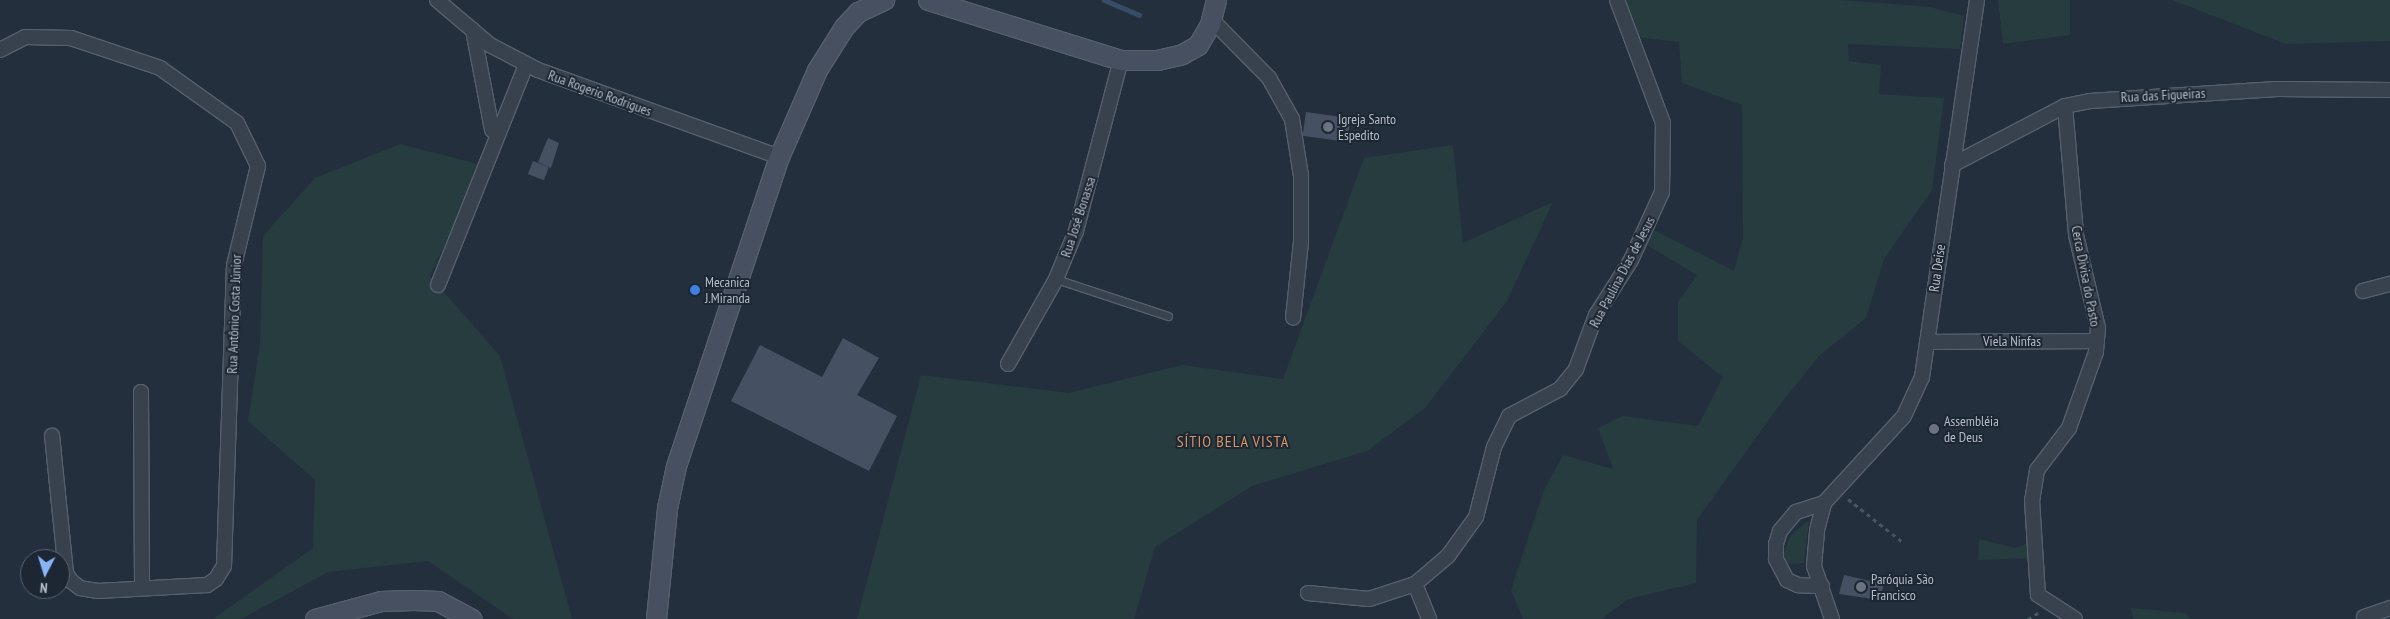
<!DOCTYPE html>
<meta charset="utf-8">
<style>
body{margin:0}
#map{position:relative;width:2390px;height:619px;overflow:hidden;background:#242f3e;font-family:"PT Sans Narrow",sans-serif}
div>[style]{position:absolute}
.green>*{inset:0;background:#263c3f}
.stream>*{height:5px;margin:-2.5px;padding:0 2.5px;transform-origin:2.5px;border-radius:2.5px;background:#394c67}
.building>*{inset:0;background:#455162;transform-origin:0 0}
.path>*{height:3px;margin-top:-1.5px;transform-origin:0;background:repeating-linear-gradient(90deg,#44595c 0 4px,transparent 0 8px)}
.roads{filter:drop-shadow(1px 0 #565f6c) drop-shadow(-1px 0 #565f6c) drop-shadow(0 1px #565f6c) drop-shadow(0 -1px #565f6c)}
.service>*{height:7px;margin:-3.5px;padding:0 3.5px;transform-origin:3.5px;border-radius:3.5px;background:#38414e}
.minor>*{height:14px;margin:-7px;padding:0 7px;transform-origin:7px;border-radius:7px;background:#38414e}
.secondary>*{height:19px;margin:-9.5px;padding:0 9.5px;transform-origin:9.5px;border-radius:9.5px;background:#465061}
.dots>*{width:14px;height:14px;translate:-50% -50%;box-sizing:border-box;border:2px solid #1d2633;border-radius:50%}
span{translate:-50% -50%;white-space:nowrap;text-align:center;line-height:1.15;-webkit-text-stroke:4px #1d2633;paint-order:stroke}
.street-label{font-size:14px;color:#b4bcc9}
.poi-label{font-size:14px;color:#b4bcc9}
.left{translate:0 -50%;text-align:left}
.quarter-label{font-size:16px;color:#d59563;letter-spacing:1px}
.north{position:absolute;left:20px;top:549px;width:50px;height:50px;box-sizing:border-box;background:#1d2633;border:1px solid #59626f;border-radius:50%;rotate:185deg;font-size:14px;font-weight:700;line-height:20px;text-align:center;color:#b4bcc9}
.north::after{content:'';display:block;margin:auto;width:18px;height:22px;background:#8ab4f8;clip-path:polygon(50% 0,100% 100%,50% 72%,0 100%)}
</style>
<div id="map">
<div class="green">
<div style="clip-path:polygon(1625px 0,1840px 0,1930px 7px,1964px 16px,1960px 49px,1848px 44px,1849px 61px,1881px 65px,1879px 94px,1944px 98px,1932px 190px,1884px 259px,1866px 318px,1819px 356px,1775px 411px,1697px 520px,1696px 583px,1628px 599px,1602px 619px,1523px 619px,1511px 590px,1544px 490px,1563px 455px,1613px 469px,1598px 428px,1623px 416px,1698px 426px,1723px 377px,1678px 341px,1678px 302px,1697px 275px,1647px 245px,1654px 230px,1734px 271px,1743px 238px,1742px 105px,1682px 83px,1679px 42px,1635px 37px)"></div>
<div style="clip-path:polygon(1998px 0,2070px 0,2070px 35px,2003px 44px)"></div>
<div style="clip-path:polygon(2172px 0,2390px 0,2390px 41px,2286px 44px)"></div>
<div style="clip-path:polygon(400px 144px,482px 165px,430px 276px,500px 356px,572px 619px,513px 619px,428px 561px,328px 572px,241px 619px,213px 619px,313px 548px,315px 480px,248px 421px,260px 344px,263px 236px,315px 178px)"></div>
<div style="clip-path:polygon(1453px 145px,1463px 243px,1553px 202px,1507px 301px,1425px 408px,1367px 451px,1252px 486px,1155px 547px,1134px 619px,857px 619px,921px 375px,1069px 393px,1182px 365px,1283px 379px,1364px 158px)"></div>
<div style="clip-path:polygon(1809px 520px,1804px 563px,1788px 564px,1783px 557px,1790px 536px)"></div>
<div style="clip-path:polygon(1979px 539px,2016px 548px,2028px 543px,2034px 558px,1978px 560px)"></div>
<div style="clip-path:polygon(2131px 608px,2185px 613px,2192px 619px,2133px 619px)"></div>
</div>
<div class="stream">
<div style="left:1104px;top:0;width:38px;rotate:23deg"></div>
</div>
<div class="building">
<div style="left:1306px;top:112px;width:45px;height:24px;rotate:8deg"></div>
<div style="clip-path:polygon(548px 138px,559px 143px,551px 168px,538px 162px)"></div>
<div style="left:533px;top:161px;width:17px;height:14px;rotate:21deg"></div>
<div style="clip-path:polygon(843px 338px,879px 358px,857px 395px,897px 416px,869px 471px,731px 401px,760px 345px,822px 377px)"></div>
<div style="clip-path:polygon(1872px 574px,1885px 579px,1880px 600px,1839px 594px,1844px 575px,1870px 581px)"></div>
</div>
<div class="path">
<div style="left:1848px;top:499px;width:71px;rotate:38.2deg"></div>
<div style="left:2028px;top:619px;width:12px;rotate:-31deg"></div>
</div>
<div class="roads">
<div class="service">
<div style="left:1056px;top:279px;width:118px;rotate:18.3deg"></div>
</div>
<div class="minor">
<div style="left:437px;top:0;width:70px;rotate:40.3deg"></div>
<div style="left:490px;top:45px;width:54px;rotate:27.5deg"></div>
<div style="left:538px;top:70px;width:256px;rotate:19.8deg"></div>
<div style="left:1211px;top:19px;width:83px;rotate:45.5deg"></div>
<div style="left:1269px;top:78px;width:47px;rotate:60.7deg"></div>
<div style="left:1292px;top:119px;width:58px;rotate:81deg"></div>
<div style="left:1301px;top:176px;width:66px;rotate:90deg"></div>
<div style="left:1301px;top:242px;width:76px;rotate:96deg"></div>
<div style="left:473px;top:30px;width:102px;rotate:79.2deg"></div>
<div style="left:0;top:50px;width:28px;rotate:-27deg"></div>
<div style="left:25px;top:37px;width:46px;rotate:1.2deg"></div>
<div style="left:71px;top:38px;width:94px;rotate:18.6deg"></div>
<div style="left:160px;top:68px;width:95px;rotate:35.5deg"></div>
<div style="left:237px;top:123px;width:48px;rotate:64deg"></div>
<div style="left:258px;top:166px;width:102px;rotate:103.6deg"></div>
<div style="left:234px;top:265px;width:301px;rotate:91.9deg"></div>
<div style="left:224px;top:566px;width:15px;rotate:122deg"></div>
<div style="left:216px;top:579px;width:11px;rotate:146deg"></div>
<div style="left:207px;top:585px;width:109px;rotate:176.8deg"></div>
<div style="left:98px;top:591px;width:18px;rotate:-171deg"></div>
<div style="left:80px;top:588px;width:11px;rotate:-142deg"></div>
<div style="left:71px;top:581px;width:9px;rotate:-122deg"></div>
<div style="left:66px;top:573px;width:138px;rotate:-95.8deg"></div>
<div style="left:2065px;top:106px;width:129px;rotate:85.1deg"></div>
<div style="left:2076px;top:235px;width:96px;rotate:76.7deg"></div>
<div style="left:2098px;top:328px;width:24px;rotate:95deg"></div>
<div style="left:2096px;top:352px;width:81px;rotate:109.6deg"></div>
<div style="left:2069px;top:428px;width:53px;rotate:127.3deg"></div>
<div style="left:2037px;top:470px;width:30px;rotate:99deg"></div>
<div style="left:2032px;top:500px;width:95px;rotate:86.4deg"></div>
<div style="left:2038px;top:595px;width:44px;rotate:33deg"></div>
<div style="left:1952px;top:165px;width:127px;rotate:-27.6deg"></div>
<div style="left:2065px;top:106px;width:25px;rotate:-11deg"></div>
<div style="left:2090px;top:101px;width:187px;rotate:-3.7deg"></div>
<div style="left:2277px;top:89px;width:113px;rotate:0.5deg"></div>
<div style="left:438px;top:285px;width:237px;rotate:-68.2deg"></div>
<div style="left:2363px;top:291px;width:28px;rotate:-15deg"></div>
<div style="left:1927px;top:342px;width:170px;rotate:-0.3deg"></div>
<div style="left:1008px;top:364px;width:98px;rotate:-60.5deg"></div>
<div style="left:1056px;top:279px;width:52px;rotate:-67.4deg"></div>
<div style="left:1076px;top:231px;width:177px;rotate:-75.3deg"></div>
<div style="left:141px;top:392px;width:196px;rotate:89.7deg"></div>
<div style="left:1415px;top:584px;width:38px;rotate:68deg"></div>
<div style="left:1822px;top:586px;width:24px;rotate:-178deg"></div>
<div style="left:1798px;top:585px;width:12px;rotate:-156deg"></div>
<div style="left:1787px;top:580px;width:24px;rotate:-118deg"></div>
<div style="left:1776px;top:559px;width:15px;rotate:-90deg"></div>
<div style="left:1776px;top:544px;width:14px;rotate:-73deg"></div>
<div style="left:1780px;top:531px;width:25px;rotate:-50deg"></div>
<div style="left:1796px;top:512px;width:29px;rotate:-18deg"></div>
<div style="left:1308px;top:593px;width:61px;rotate:5.6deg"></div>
<div style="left:1369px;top:599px;width:48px;rotate:-18.1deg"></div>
<div style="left:1415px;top:584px;width:43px;rotate:-40.3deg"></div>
<div style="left:1448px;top:556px;width:48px;rotate:-54.3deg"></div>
<div style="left:1476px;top:517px;width:72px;rotate:-75.6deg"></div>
<div style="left:1494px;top:447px;width:34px;rotate:-64deg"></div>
<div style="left:1509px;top:416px;width:58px;rotate:-27.9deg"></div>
<div style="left:1560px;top:389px;width:26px;rotate:-51deg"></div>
<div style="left:1576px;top:369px;width:58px;rotate:-69.7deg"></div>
<div style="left:1596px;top:315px;width:65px;rotate:-57.5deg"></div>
<div style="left:1631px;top:260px;width:75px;rotate:-65.5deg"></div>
<div style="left:1662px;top:192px;width:69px;rotate:-89.2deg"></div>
<div style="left:1663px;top:123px;width:131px;rotate:-110.5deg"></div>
<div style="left:2364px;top:617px;width:28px;rotate:-19deg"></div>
<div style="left:1832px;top:619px;width:56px;rotate:-108.8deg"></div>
<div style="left:1814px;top:566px;width:36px;rotate:-85deg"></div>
<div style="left:1817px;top:530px;width:28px;rotate:-75deg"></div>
<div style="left:1824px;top:503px;width:118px;rotate:-47.4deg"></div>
<div style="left:1904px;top:416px;width:43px;rotate:-65.2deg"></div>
<div style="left:1922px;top:377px;width:381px;rotate:-81.7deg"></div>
</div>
<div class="secondary">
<div style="left:928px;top:0;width:202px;rotate:17.3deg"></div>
<div style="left:1121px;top:60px;width:36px"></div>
<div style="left:1157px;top:60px;width:26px;rotate:-13deg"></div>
<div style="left:1182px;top:54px;width:18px;rotate:-29deg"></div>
<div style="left:1198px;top:45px;width:24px;rotate:-60deg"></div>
<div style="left:1210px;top:24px;width:25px;rotate:-76deg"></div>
<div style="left:315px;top:619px;width:68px;rotate:-15.3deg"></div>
<div style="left:381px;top:601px;width:32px;rotate:-2deg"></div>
<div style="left:413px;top:600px;width:25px;rotate:2deg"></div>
<div style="left:438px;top:601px;width:38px;rotate:28deg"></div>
<div style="left:656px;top:619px;width:112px;rotate:-84.3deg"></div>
<div style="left:667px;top:508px;width:43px;rotate:-77.9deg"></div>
<div style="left:676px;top:466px;width:326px;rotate:-71.6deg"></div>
<div style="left:779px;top:157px;width:95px;rotate:-66.4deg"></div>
<div style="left:817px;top:70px;width:51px;rotate:-57.9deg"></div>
<div style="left:844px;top:27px;width:21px;rotate:-47deg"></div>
<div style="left:858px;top:12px;width:29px;rotate:-25deg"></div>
</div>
</div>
<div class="dots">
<div style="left:1328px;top:127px;background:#6b7280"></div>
<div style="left:695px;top:290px;background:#3f7fe0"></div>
<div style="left:1934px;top:429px;background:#6b7280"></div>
<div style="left:1861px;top:587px;background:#6b7280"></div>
</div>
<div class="street-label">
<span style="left:600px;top:93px;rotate:20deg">Rua Rogerio Rodrigues</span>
<span style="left:2163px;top:95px;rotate:-3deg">Rua das Figueiras</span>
<span style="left:1078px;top:217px;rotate:-72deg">Rua José Bonassa</span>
<span style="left:1937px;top:268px;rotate:-82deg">Rua Deise</span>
<span style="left:1622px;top:272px;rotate:-62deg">Rua Paulina Dias de Jesus</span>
<span style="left:2086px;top:276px;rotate:79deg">Cerca Divisa do Pasto</span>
<span style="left:234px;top:314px;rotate:-88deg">Rua Antônio Costa Júnior</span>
<span style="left:2012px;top:341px">Viela Ninfas</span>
</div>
<div class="poi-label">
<span class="left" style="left:1338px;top:127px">Igreja Santo<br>Espedito</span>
<span class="left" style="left:705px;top:290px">Mecanica<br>J.Miranda</span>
<span class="left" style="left:1944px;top:429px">Assembléia<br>de Deus</span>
<span class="left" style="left:1871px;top:587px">Paróquia São<br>Francisco</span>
</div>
<div class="quarter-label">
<span style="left:1233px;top:441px">SÍTIO BELA VISTA</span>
</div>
<div class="north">N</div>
</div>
